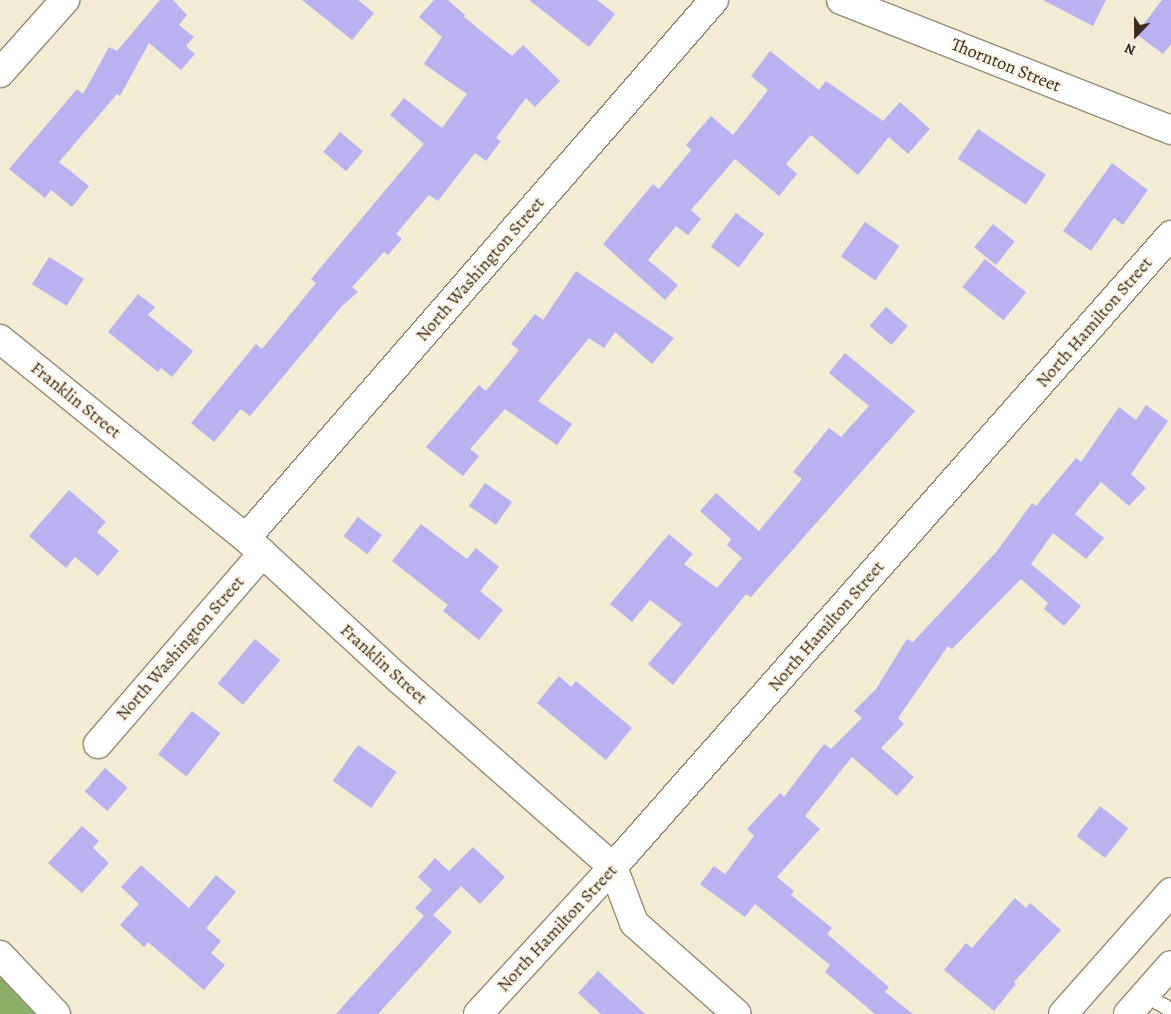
<!DOCTYPE html>
<style>
body{margin:0}
#map{position:relative;width:1171px;height:1014px;overflow:hidden;background:#f3ecd4;font-family:Alegreya,serif}
div>[style]{position:absolute}
.forest>*{inset:0;background:#89b066}
.building>*{inset:0;background:#bab1f0;transform-origin:0 0}
.roads{filter:drop-shadow(1px 0 #978b79) drop-shadow(-1px 0 #978b79) drop-shadow(0 1px #978b79) drop-shadow(0 -1px #978b79)}
.service>*{height:14px;margin:-7px;padding:0 7px;transform-origin:7px;border-radius:7px;background:#fff}
.minor>*{height:28px;margin:-14px;padding:0 14px;transform-origin:14px;border-radius:14px;background:#fff}
.tertiary>*{height:28px;margin:-14px;padding:0 14px;transform-origin:14px;border-radius:14px;background:#fff}
.primary>*{height:28px;margin:-14px;padding:0 14px;transform-origin:14px;border-radius:14px;background:#fff}
span{translate:-50% -50%;white-space:nowrap;text-align:center;line-height:1.15;-webkit-text-stroke:4px #fcf5e5;paint-order:stroke}
.street-label{font-size:18px;color:#3b2a1e}
.north{position:absolute;left:1111px;top:10px;width:50px;height:50px;-webkit-text-stroke:4px #fcf5e5;paint-order:stroke;rotate:202deg;font-size:14px;font-weight:700;line-height:20px;text-align:center;color:#3b2a1e}
.north::after{content:'';display:block;margin:auto;width:18px;height:22px;background:#3b2a1e;clip-path:polygon(50% 0,100% 100%,50% 72%,0 100%)}
</style>
<div id="map">
<div class="forest">
<div style="clip-path:polygon(0 966px,45px 1014px,0 1014px)"></div>
</div>
<div class="building">
<div style="clip-path:polygon(160px 0,173px 0,187px 15px,179px 25px,194px 37px,186px 46px,195px 54px,181px 70px,149px 43px,120px 96px,117px 94px,59px 162px,89px 186px,72px 207px,51px 190px,45px 198px,9px 169px,77px 89px,83px 94px,109px 47px,117px 51px)"></div>
<div style="clip-path:polygon(302px 0,358px 0,374px 13px,352px 40px)"></div>
<div style="clip-path:polygon(434px 0,448px 0,465px 15px,464px 17px,512px 56px,523px 45px,560px 81px,535px 107px,526px 98px,496px 138px,501px 141px,486px 161px,475px 153px,438px 201px,429px 195px,396px 234px,402px 239px,388px 255px,384px 252px,352px 287px,358px 292px,342px 306px,250px 416px,241px 409px,214px 442px,191px 423px,256px 344px,262px 349px,316px 283px,311px 279px,424px 144px,390px 115px,404px 98px,442px 128px,467px 94px,424px 64px,442px 37px,419px 17px)"></div>
<div style="clip-path:polygon(529px 0,597px 0,615px 14px,589px 47px)"></div>
<div style="clip-path:polygon(1043px 0,1106px 0,1093px 26px)"></div>
<div style="clip-path:polygon(1162px 0,1171px 0,1171px 44px,1163px 54px,1136px 34px)"></div>
<div style="clip-path:polygon(770px 51px,819px 90px,826px 81px,883px 121px,900px 102px,930px 129px,908px 154px,889px 137px,858px 175px,811px 135px,786px 164px,797px 174px,779px 196px,735px 159px,691px 210px,701px 219px,688px 235px,676px 226px,648px 260px,678px 285px,665px 300px,603px 244px,653px 184px,659px 189px,691px 150px,686px 145px,711px 116px,733px 135px,768px 90px,751px 76px)"></div>
<div style="left:978px;top:129px;width:82px;height:36px;rotate:34deg"></div>
<div style="left:340px;top:132px;width:30px;height:26px;rotate:40deg"></div>
<div style="clip-path:polygon(1112px 163px,1148px 190px,1123px 225px,1114px 218px,1091px 251px,1063px 231px)"></div>
<div style="left:736px;top:213px;width:35px;height:42px;rotate:37deg"></div>
<div style="left:865px;top:222px;width:42px;height:42px;rotate:35deg"></div>
<div style="left:993px;top:224px;width:28px;height:30px;rotate:39deg"></div>
<div style="left:49px;top:257px;width:41px;height:32px;rotate:32deg"></div>
<div style="left:985px;top:259px;width:53px;height:36px;rotate:39deg"></div>
<div style="clip-path:polygon(576px 271px,674px 338px,652px 364px,615px 332px,604px 348px,589px 338px,538px 401px,572px 424px,557px 445px,505px 409px,470px 449px,479px 456px,463px 476px,426px 447px,479px 385px,486px 391px,519px 350px,511px 344px,535px 314px,543px 320px)"></div>
<div style="clip-path:polygon(138px 294px,155px 307px,148px 315px,193px 351px,172px 377px,161px 368px,158px 372px,108px 332px)"></div>
<div style="left:886px;top:307px;width:29px;height:25px;rotate:41deg"></div>
<div style="clip-path:polygon(845px 353px,915px 411px,751px 597px,746px 594px,673px 685px,648px 664px,682px 624px,650px 600px,632px 622px,610px 604px,669px 534px,693px 554px,684px 564px,717px 588px,742px 558px,727px 545px,731px 539px,700px 511px,716px 493px,759px 531px,802px 479px,793px 472px,829px 428px,841px 437px,869px 406px,829px 373px)"></div>
<div style="clip-path:polygon(1146px 405px,1168px 421px,1131px 474px,1146px 488px,1129px 506px,1101px 482px,1075px 514px,1104px 538px,1086px 559px,1053px 533px,1031px 564px,1081px 606px,1064px 626px,1044px 609px,1048px 603px,1021px 579px,952px 649px,948px 646px,898px 718px,904px 724px,881px 748px,914px 777px,897px 796px,852px 757px,805px 816px,820px 829px,777px 877px,794px 891px,791px 895px,832px 928px,827px 934px,889px 987px,885px 992px,913px 1014px,875px 1014px,825px 972px,830px 965px,755px 904px,745px 917px,700px 884px,714px 866px,725px 874px,754px 836px,747px 829px,780px 793px,784px 797px,824px 744px,831px 749px,862px 718px,854px 711px,876px 689px,907px 639px,913px 642px,955px 597px,997px 551px,1032px 503px,1036px 506px,1076px 458px,1081px 462px,1119px 407px,1136px 420px)"></div>
<div style="left:485px;top:483px;width:33px;height:28px;rotate:35deg"></div>
<div style="clip-path:polygon(69px 490px,106px 522px,97px 532px,119px 551px,98px 576px,75px 557px,66px 568px,29px 536px)"></div>
<div style="left:358px;top:517px;width:30px;height:24px;rotate:37deg"></div>
<div style="clip-path:polygon(421px 524px,467px 559px,476px 548px,499px 567px,480px 591px,503px 610px,479px 640px,443px 611px,448px 605px,392px 561px)"></div>
<div style="left:255px;top:639px;width:33px;height:58px;rotate:40deg"></div>
<div style="clip-path:polygon(559px 676px,571px 687px,576px 681px,632px 728px,606px 760px,537px 703px)"></div>
<div style="left:192px;top:711px;width:36px;height:55px;rotate:38deg"></div>
<div style="left:358px;top:745px;width:47px;height:44px;rotate:35deg"></div>
<div style="left:105px;top:768px;width:30px;height:31px;rotate:41deg"></div>
<div style="left:1100px;top:806px;width:36px;height:38px;rotate:38deg"></div>
<div style="clip-path:polygon(82px 826px,99px 841px,93px 848px,109px 863px,82px 893px,48px 863px)"></div>
<div style="clip-path:polygon(473px 847px,505px 877px,480px 904px,461px 886px,433px 915px,452px 932px,378px 1014px,336px 1014px,424px 916px,415px 908px,432px 890px,418px 877px,435px 858px,449px 871px)"></div>
<div style="clip-path:polygon(141px 865px,189px 908px,216px 875px,236px 892px,206px 928px,221px 941px,211px 953px,225px 965px,204px 990px,148px 942px,144px 947px,120px 925px,139px 904px,121px 887px)"></div>
<div style="clip-path:polygon(1015px 898px,1026px 908px,1030px 903px,1061px 930px,1014px 982px,1016px 984px,994px 1011px,944px 970px,966px 943px,972px 948px)"></div>
<div style="clip-path:polygon(598px 971px,645px 1014px,601px 1014px,578px 993px)"></div>
</div>
<div class="roads">
<div class="service">
<div style="left:1145px;top:995px;width:30px;rotate:30deg"></div>
</div>
<div class="minor">
<div style="left:0;top:73px;width:98px;rotate:-48.3deg"></div>
<div style="left:0;top:339px;width:316px;rotate:39deg"></div>
<div style="left:246px;top:538px;width:209px;rotate:42.7deg"></div>
<div style="left:400px;top:680px;width:283px;rotate:41.3deg"></div>
<div style="left:613px;top:867px;width:60px;rotate:69.4deg"></div>
<div style="left:634px;top:923px;width:137px;rotate:41.5deg"></div>
<div style="left:246px;top:538px;width:713px;rotate:-48.98deg"></div>
<div style="left:98px;top:744px;width:252px;rotate:-49.2deg"></div>
<div style="left:0;top:955px;width:81px;rotate:46.5deg"></div>
<div style="left:478px;top:1014px;width:200px;rotate:-47.4deg"></div>
<div style="left:613px;top:867px;width:843px;rotate:-48.56deg"></div>
</div>
<div class="tertiary">
<div style="left:841px;top:0;width:355px;rotate:21.5deg"></div>
</div>
<div class="primary">
<div style="left:1063px;top:1014px;width:163px;rotate:-48.5deg"></div>
<div style="left:1128px;top:1014px;width:65px;rotate:-48.7deg"></div>
</div>
</div>
<div class="street-label">
<span style="left:1006px;top:65px;rotate:22deg">Thornton Street</span>
<span style="left:480px;top:269px;rotate:-49deg">North Washington Street</span>
<span style="left:1094px;top:322px;rotate:-49deg">North Hamilton Street</span>
<span style="left:76px;top:400px;rotate:39deg">Franklin Street</span>
<span style="left:826px;top:626px;rotate:-49deg">North Hamilton Street</span>
<span style="left:180px;top:648px;rotate:-49deg">North Washington Street</span>
<span style="left:384px;top:664px;rotate:42deg">Franklin Street</span>
<span style="left:557px;top:928px;rotate:-47deg">North Hamilton Street</span>
</div>
<div class="north">N</div>
</div>
